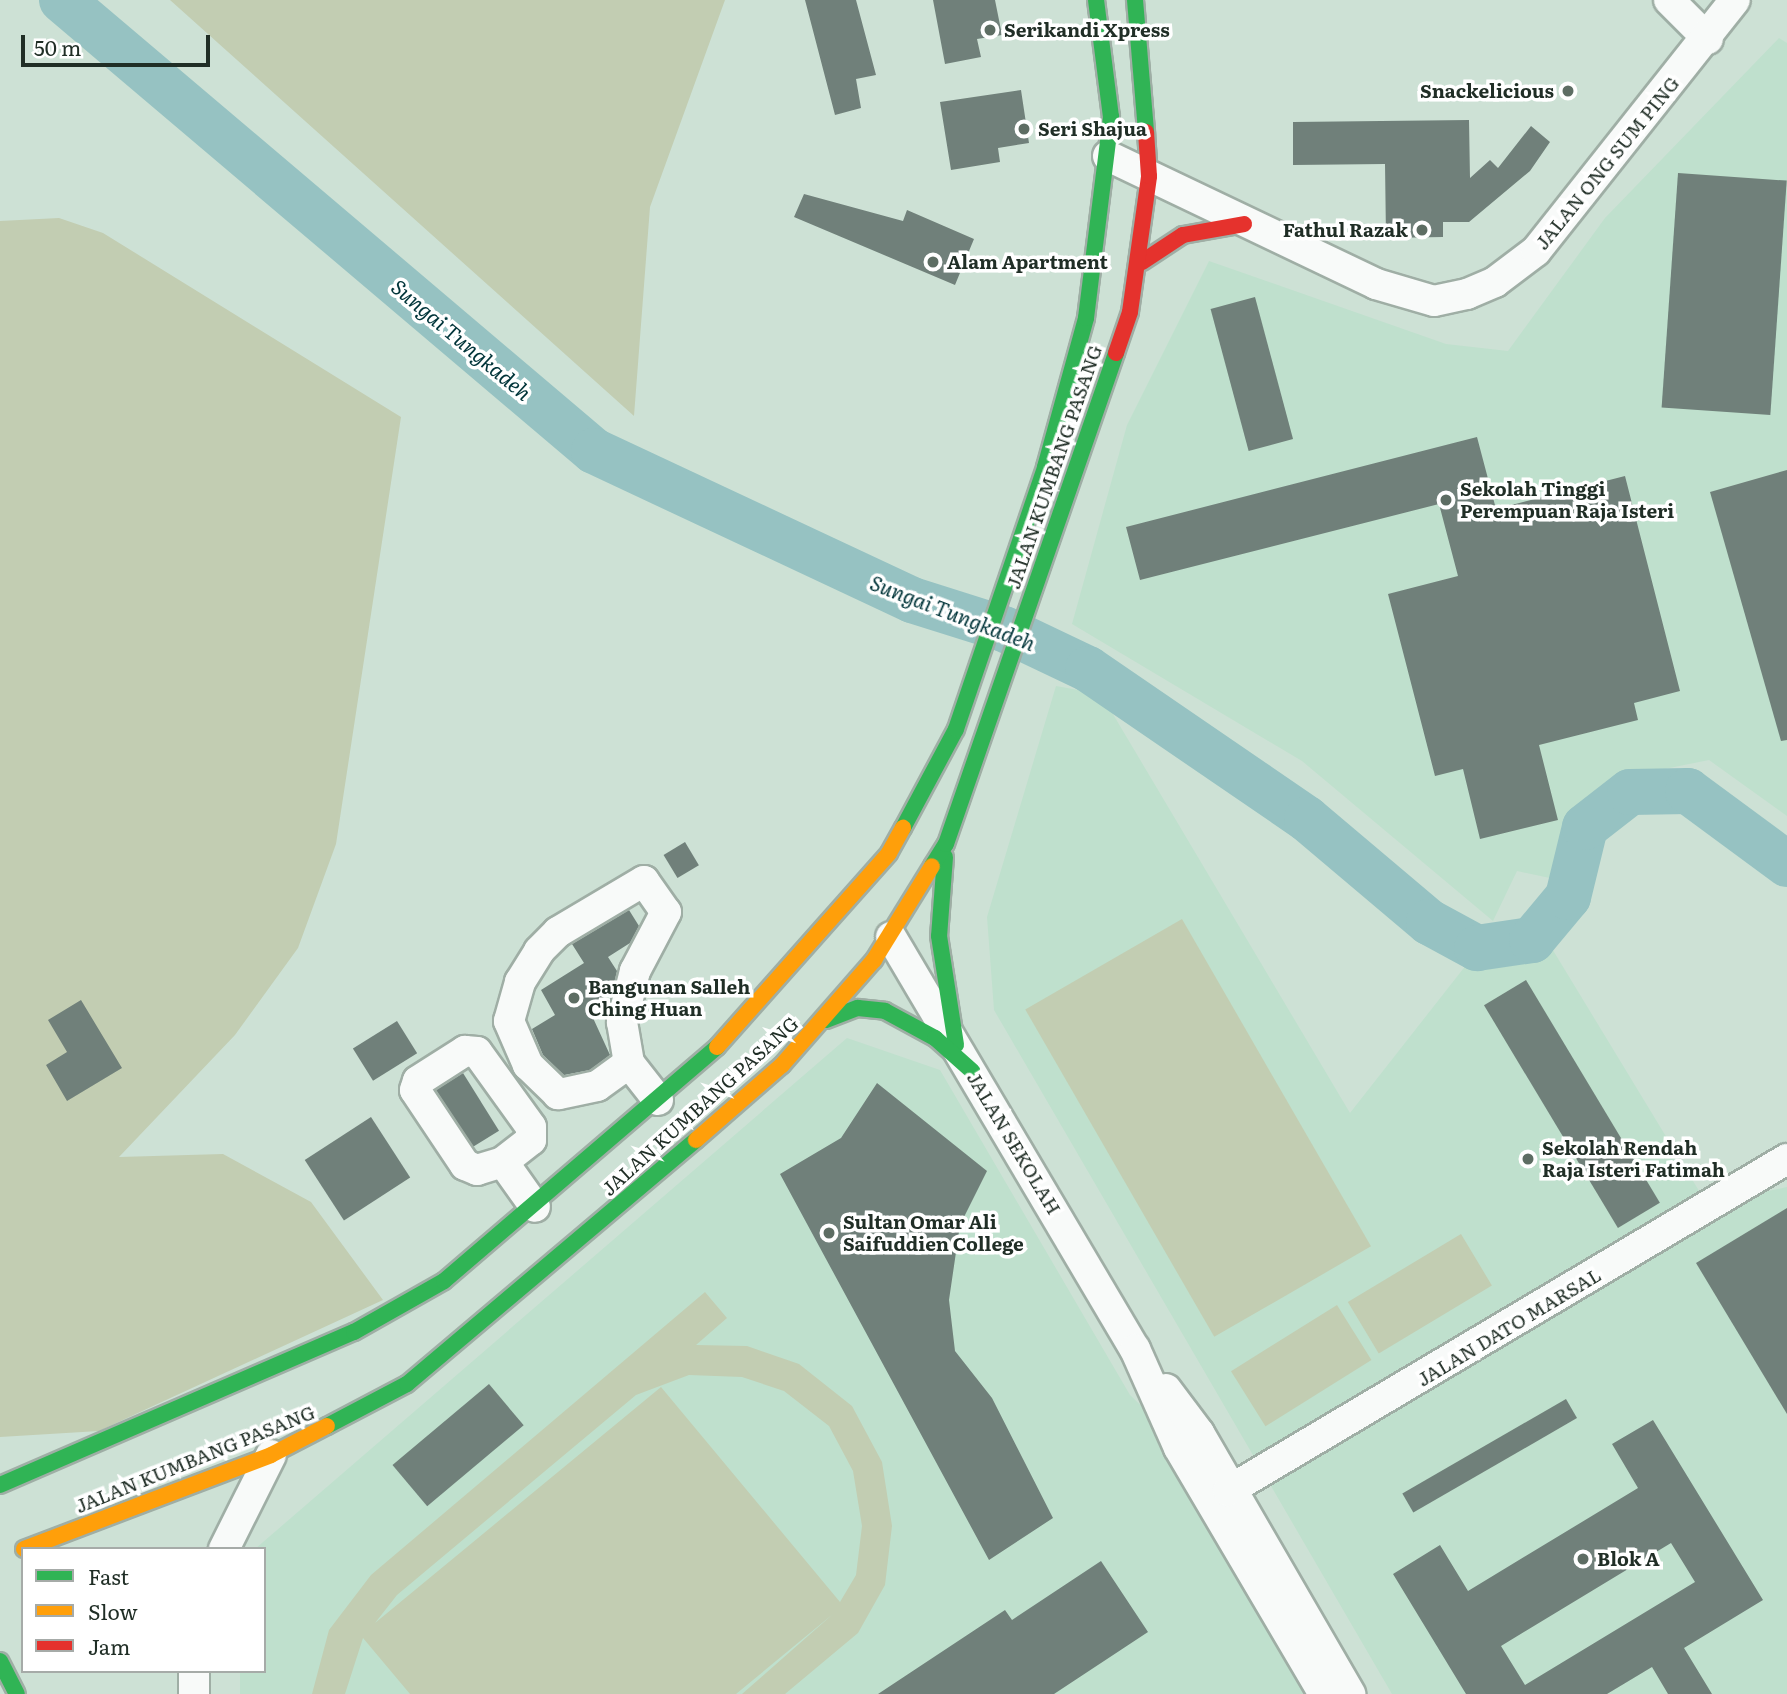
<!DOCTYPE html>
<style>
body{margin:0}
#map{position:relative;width:1787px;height:1694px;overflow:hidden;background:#cde1d5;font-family:Literata,serif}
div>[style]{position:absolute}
.built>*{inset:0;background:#bfe0cd}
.green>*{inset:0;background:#c2cdb2;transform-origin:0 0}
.river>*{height:46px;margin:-23px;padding:0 23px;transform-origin:23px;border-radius:23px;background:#96c2c2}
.building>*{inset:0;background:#70807a;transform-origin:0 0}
.roads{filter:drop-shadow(2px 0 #9faea5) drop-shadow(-2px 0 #9faea5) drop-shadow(0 2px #9faea5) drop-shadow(0 -2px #9faea5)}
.street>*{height:30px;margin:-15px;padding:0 15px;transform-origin:15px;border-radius:15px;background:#f8faf9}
.fast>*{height:16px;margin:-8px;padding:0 8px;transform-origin:8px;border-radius:8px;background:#30b455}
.slow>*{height:16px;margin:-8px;padding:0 8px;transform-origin:8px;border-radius:8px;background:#ff9f0a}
.jam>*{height:16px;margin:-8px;padding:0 8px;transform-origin:8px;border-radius:8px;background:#e5322d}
.dots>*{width:19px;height:19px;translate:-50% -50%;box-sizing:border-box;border:4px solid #fff;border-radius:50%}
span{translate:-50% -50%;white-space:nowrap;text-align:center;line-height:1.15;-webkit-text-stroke:7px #fff;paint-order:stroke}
.poi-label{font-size:19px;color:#202e26;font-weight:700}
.left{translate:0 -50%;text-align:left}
.right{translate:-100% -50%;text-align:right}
.street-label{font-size:19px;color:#202e26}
.water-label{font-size:21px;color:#003439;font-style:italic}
.legend{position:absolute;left:21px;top:1547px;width:245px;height:126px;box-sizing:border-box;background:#fff;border:2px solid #a6aba8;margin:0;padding:9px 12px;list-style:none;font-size:21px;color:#202e26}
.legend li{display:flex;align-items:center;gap:14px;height:35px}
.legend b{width:35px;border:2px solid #a6aba8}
.scale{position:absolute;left:21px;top:35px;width:189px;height:32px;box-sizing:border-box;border:4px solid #202e26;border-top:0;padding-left:9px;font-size:21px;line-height:24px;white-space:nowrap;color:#202e26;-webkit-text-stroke:5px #fff;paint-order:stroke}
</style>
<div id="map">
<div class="built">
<div style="clip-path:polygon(1779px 38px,1787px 43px,1787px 816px,1709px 760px,1610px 780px,1569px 814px,1550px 878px,1517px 871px,1493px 921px,1302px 761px,1072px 624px,1127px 425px,1209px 261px,1446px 344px,1508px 351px,1605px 218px)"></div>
<div style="clip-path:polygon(1056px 686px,1101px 694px,1350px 1113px,1474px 955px,1551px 947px,1707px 1204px,1787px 1187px,1787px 1694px,1392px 1694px,994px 1010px,987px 917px)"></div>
<div style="clip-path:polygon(847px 1038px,940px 1070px,1130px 1395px,1156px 1420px,1330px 1694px,240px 1694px,240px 1671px,264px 1671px,264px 1549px,255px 1549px)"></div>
</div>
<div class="green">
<div style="clip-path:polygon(170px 0,725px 0,650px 207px,634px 416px)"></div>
<div style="clip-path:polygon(59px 218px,103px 233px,401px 417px,336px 844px,298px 948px,235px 1035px,119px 1157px,223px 1154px,311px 1202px,383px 1300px,99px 1431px,0 1437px,0 221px)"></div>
<div style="left:1182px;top:919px;width:378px;height:181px;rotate:60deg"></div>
<div style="left:1461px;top:1234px;width:60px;height:132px;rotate:59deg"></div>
<div style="clip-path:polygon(evenodd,705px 1292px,727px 1318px,696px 1345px,747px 1346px,799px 1364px,852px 1406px,882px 1462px,892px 1526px,885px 1585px,858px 1633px,785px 1694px,742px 1694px,833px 1614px,736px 1694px,410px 1694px,363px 1638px,345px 1694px,312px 1694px,329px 1630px,371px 1575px,705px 1292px,689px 1375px,742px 1377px,784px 1391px,829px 1426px,853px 1471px,862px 1526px,856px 1575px,840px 1602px,661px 1387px,375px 1623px,397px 1595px,636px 1395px,689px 1375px)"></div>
<div style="left:1337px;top:1305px;width:65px;height:125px;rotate:58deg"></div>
</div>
<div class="river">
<div style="left:62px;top:0;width:697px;rotate:40.29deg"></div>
<div style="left:594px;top:451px;width:351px;rotate:25.1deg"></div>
<div style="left:912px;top:600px;width:96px;rotate:17.5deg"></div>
<div style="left:1004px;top:629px;width:93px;rotate:25.5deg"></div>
<div style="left:1088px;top:669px;width:265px;rotate:34.4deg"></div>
<div style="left:1307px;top:819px;width:160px;rotate:40.2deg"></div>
<div style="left:1429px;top:922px;width:55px;rotate:28.4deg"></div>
<div style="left:1477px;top:948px;width:56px;rotate:-8.3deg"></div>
<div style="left:1532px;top:940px;width:56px;rotate:-50.1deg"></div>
<div style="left:1568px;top:897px;width:72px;rotate:-76.3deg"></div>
<div style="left:1585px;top:827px;width:57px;rotate:-37.9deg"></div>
<div style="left:1630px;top:792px;width:58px;rotate:-1deg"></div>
<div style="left:1688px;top:791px;width:123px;rotate:36.4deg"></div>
</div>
<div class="building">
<div style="clip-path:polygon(805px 0,856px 0,876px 75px,856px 79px,861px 108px,835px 115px)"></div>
<div style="clip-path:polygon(933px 0,995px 0,1002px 35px,977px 39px,981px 57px,945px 64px)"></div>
<div style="clip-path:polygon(1021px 90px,1029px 143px,998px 148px,1000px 162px,951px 170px,940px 102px)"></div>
<div style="clip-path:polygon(1469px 120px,1470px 178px,1490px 160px,1498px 168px,1531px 126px,1550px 142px,1530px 171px,1469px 222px,1443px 222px,1443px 237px,1386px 238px,1385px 164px,1293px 165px,1293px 122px)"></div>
<div style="left:1678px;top:173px;width:109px;height:235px;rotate:4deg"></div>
<div style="clip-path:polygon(804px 194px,903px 221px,907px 210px,974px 239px,955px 285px,794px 217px)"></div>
<div style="left:1255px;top:297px;width:147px;height:46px;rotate:75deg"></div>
<div style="clip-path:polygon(1477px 437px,1496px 509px,1625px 476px,1680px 691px,1634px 703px,1638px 720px,1539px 745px,1558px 820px,1480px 839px,1463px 769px,1435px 776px,1388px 594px,1458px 576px,1439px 504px,1140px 580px,1126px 527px)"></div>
<div style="clip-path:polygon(1787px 470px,1787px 740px,1781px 741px,1710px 492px)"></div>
<div style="left:685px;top:842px;width:27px;height:25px;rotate:59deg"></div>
<div style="clip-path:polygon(629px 910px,639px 926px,630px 943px,608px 957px,617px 971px,612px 992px,588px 1007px,610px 1055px,590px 1070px,564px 1075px,543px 1055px,532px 1029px,555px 1015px,541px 990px,584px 963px,572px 944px)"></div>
<div style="left:1526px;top:980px;width:260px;height:49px;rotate:59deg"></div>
<div style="clip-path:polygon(81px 1000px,122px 1068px,67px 1101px,46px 1065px,67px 1052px,48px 1020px)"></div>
<div style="left:397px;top:1021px;width:38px;height:52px;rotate:58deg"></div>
<div style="left:463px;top:1073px;width:68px;height:32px;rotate:58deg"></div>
<div style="clip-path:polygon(877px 1083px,987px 1171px,960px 1225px,949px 1300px,955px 1351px,992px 1398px,1053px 1518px,989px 1560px,780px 1174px,841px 1138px)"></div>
<div style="left:371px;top:1117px;width:72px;height:79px;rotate:57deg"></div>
<div style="clip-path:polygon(1787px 1208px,1787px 1414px,1696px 1263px)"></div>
<div style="left:489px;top:1384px;width:54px;height:126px;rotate:50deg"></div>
<div style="left:1566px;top:1399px;width:22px;height:189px;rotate:60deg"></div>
<div style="clip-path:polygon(evenodd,1653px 1420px,1763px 1600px,1684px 1648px,1712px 1694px,1668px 1694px,1652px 1667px,1607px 1694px,1466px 1694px,1393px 1574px,1440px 1545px,1468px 1591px,1638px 1488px,1612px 1444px,1653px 1420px,1671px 1543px,1695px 1582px,1525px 1685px,1501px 1646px,1671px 1543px)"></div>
<div style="clip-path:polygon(1101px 1561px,1148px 1632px,1054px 1694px,878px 1694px,1005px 1610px,1012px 1620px)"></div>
</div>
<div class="roads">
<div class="street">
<div style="left:1669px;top:0;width:55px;rotate:45deg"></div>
<div style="left:1108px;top:156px;width:297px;rotate:25.5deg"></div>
<div style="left:1376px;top:284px;width:60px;rotate:16.3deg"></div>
<div style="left:1434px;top:301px;width:34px;rotate:-12deg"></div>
<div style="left:1467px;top:294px;width:30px;rotate:-23deg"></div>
<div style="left:1495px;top:282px;width:51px;rotate:-37.1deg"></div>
<div style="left:1536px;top:251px;width:320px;rotate:-51.6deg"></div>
<div style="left:891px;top:937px;width:479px;rotate:59.4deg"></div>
<div style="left:1135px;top:1349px;width:108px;rotate:66deg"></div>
<div style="left:1179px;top:1448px;width:286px;rotate:59.5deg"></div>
<div style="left:629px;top:1063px;width:39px;rotate:144deg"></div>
<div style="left:597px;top:1086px;width:40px;rotate:168deg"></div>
<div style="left:558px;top:1094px;width:42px;rotate:-136deg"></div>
<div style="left:528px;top:1065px;width:48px;rotate:-113.4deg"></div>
<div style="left:509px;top:1021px;width:41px;rotate:-74.2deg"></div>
<div style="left:520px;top:982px;width:36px;rotate:-58deg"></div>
<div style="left:539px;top:951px;width:27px;rotate:-45deg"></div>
<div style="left:558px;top:932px;width:100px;rotate:-30.7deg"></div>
<div style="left:644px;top:881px;width:38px;rotate:55deg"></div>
<div style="left:666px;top:912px;width:67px;rotate:117.7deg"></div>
<div style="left:635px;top:971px;width:53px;rotate:104.3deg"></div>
<div style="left:622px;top:1022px;width:42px;rotate:80.3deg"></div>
<div style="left:629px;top:1063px;width:47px;rotate:51.9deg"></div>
<div style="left:503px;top:1162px;width:27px;rotate:163deg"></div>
<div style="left:477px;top:1170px;width:13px;rotate:-157deg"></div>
<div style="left:465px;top:1165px;width:90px;rotate:-123.7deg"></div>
<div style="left:415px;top:1090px;width:9px;rotate:-72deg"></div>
<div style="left:418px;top:1081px;width:56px;rotate:-32.6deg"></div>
<div style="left:465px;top:1051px;width:12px;rotate:5deg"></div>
<div style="left:477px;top:1052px;width:92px;rotate:54.2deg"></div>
<div style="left:531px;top:1127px;width:13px;rotate:90deg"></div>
<div style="left:531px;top:1140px;width:36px;rotate:142deg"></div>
<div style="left:503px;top:1162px;width:55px;rotate:54.6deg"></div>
<div style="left:1166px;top:1389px;width:55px;rotate:53.1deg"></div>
<div style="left:1199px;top:1433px;width:302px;rotate:59.9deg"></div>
<div style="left:1228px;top:1491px;width:650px;rotate:-30.71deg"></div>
<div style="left:224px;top:1549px;width:105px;rotate:-63.4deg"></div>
<div style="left:194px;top:1671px;width:23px;rotate:90deg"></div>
</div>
<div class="fast">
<div style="left:1135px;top:0;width:132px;rotate:85.2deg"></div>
<div style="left:903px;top:828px;width:112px;rotate:-61.8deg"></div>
<div style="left:956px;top:729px;width:277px;rotate:-71.2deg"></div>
<div style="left:1045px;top:467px;width:155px;rotate:-74.6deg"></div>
<div style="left:1086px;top:318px;width:203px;rotate:-82.9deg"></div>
<div style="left:1111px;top:117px;width:118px;rotate:-97.3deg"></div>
<div style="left:945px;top:857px;width:79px;rotate:94.3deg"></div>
<div style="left:939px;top:936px;width:110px;rotate:81.1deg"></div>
<div style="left:932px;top:866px;width:26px;rotate:-58deg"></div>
<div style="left:946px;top:844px;width:520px;rotate:-70.9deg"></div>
<div style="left:826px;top:1020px;width:34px;rotate:-21deg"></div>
<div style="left:858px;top:1008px;width:27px;rotate:6deg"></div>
<div style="left:885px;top:1011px;width:57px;rotate:28.4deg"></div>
<div style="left:935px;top:1038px;width:50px;rotate:41.7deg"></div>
<div style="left:327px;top:1426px;width:90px;rotate:-27.7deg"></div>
<div style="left:407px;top:1384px;width:378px;rotate:-40.2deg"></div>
<div style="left:0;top:1485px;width:386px;rotate:-23.4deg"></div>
<div style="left:354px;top:1332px;width:103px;rotate:-29.5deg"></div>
<div style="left:444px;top:1281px;width:360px;rotate:-40.6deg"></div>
<div style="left:0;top:1661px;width:37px;rotate:63deg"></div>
</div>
<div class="slow">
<div style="left:717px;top:1047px;width:259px;rotate:-48.4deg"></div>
<div style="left:889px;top:853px;width:29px;rotate:-61deg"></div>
<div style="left:696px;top:1140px;width:114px;rotate:-41.1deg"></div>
<div style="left:782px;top:1065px;width:140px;rotate:-48.8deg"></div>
<div style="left:874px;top:960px;width:110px;rotate:-58.3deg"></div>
<div style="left:24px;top:1549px;width:264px;rotate:-20.8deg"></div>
<div style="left:271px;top:1455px;width:63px;rotate:-27.4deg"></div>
</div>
<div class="jam">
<div style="left:1142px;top:262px;width:49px;rotate:-33.4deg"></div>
<div style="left:1183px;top:235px;width:62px;rotate:-10.2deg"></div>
<div style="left:1116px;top:353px;width:43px;rotate:-71.1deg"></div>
<div style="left:1130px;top:312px;width:137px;rotate:-82deg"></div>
<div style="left:1149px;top:176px;width:44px;rotate:-93.9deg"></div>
</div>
</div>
<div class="dots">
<div style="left:990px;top:30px;background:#5d6d63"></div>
<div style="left:1568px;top:91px;background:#5d6d63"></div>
<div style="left:1024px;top:129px;background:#5d6d63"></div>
<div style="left:1422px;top:230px;background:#5d6d63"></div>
<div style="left:933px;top:262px;background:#5d6d63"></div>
<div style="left:1446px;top:500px;background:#5d6d63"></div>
<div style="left:574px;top:998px;background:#5d6d63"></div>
<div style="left:1528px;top:1159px;background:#5d6d63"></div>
<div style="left:829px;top:1233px;background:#5d6d63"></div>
<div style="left:1583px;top:1559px;background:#5d6d63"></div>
</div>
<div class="poi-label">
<span class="left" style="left:1004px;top:30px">Serikandi Xpress</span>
<span class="right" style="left:1554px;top:91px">Snackelicious</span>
<span class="left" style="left:1038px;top:129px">Seri Shajua</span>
<span class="right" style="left:1408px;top:230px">Fathul Razak</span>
<span class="left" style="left:947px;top:262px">Alam Apartment</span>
<span class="left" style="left:1460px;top:500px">Sekolah Tinggi<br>Perempuan Raja Isteri</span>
<span class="left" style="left:588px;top:998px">Bangunan Salleh<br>Ching Huan</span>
<span class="left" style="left:1542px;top:1159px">Sekolah Rendah<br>Raja Isteri Fatimah</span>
<span class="left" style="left:843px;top:1233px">Sultan Omar Ali<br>Saifuddien College</span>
<span class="left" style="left:1597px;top:1559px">Blok A</span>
</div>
<div class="street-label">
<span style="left:1607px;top:163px;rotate:-51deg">JALAN ONG SUM PING</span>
<span style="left:1054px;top:467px;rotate:-71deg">JALAN KUMBANG PASANG</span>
<span style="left:700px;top:1106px;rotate:-42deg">JALAN KUMBANG PASANG</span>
<span style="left:1014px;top:1143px;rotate:59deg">JALAN SEKOLAH</span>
<span style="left:1509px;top:1327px;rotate:-31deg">JALAN DATO MARSAL</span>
<span style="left:195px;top:1459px;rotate:-22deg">JALAN KUMBANG PASANG</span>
</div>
<div class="water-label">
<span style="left:462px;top:339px;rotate:40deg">Sungai Tungkadeh</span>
<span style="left:953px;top:612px;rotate:21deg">Sungai Tungkadeh</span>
</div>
<ul class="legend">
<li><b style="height:9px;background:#30b455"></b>Fast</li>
<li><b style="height:9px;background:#ff9f0a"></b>Slow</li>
<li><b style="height:9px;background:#e5322d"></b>Jam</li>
</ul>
<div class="scale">50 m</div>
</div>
